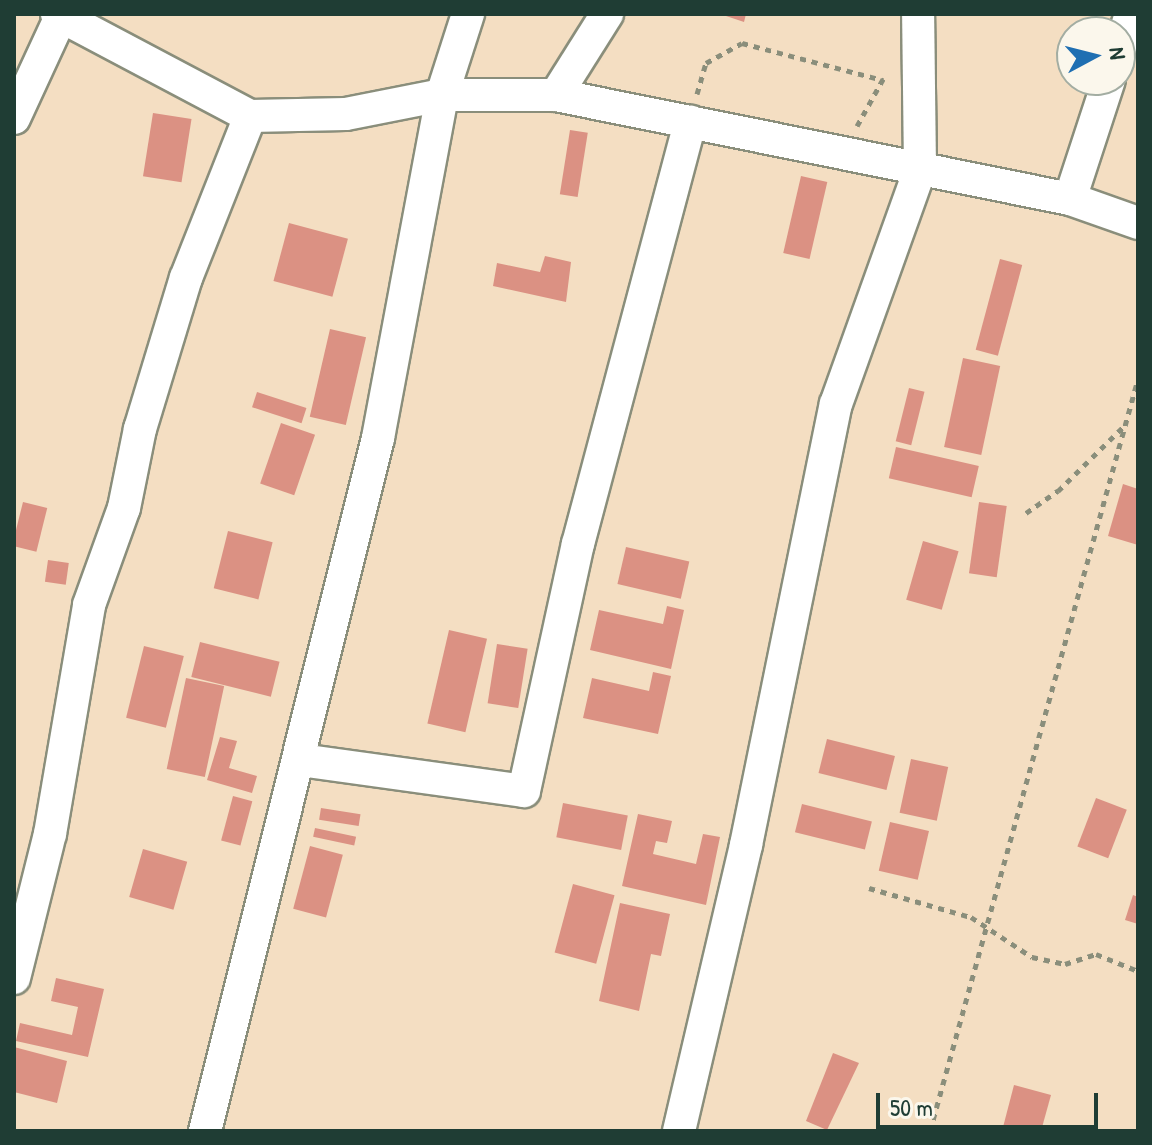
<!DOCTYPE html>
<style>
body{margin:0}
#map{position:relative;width:1152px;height:1145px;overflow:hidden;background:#f4dec2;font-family:"Patrick Hand",sans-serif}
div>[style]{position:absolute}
.building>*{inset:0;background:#db9183;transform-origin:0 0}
.path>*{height:5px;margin-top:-2.5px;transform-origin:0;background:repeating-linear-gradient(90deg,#8a8e7b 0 6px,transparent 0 12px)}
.roads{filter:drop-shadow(2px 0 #8a8e7b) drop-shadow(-2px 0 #8a8e7b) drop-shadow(0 2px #8a8e7b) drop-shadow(0 -2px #8a8e7b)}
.minor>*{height:32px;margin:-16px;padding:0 16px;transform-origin:16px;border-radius:16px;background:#fff}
span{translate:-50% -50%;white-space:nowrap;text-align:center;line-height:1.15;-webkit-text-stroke:7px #fbf7ec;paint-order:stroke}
.frame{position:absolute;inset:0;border:16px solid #1f3d34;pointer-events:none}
.north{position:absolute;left:1056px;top:16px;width:80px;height:80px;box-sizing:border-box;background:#fbf7ec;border:2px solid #a3ada2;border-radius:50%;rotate:83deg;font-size:22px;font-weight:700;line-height:32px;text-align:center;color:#1f3d34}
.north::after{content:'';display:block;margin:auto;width:28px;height:36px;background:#1f6fb2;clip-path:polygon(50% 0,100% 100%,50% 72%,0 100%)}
.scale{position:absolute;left:876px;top:1093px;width:222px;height:36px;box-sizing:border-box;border:4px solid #1f3d34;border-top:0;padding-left:10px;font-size:24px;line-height:28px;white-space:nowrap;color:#1f3d34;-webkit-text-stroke:6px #fbf7ec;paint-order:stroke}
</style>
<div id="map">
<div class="building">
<div style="clip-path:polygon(720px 14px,746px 14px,744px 22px)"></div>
<div style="left:153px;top:113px;width:39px;height:64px;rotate:9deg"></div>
<div style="left:570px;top:130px;width:18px;height:65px;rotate:9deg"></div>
<div style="left:801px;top:176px;width:27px;height:79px;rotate:13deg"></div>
<div style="left:289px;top:223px;width:61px;height:60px;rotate:15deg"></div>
<div style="clip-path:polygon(545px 256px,571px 262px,566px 302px,493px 286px,497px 263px,540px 272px)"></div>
<div style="left:1000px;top:259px;width:23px;height:94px;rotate:15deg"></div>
<div style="left:330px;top:329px;width:37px;height:90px;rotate:13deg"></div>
<div style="left:963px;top:358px;width:38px;height:91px;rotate:12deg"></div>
<div style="left:909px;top:388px;width:16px;height:55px;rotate:14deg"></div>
<div style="left:257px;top:392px;width:52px;height:16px;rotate:18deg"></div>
<div style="left:281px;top:423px;width:36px;height:64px;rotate:19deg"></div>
<div style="left:896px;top:447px;width:85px;height:32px;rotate:13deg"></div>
<div style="clip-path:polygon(1123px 484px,1138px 489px,1138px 545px,1108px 536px)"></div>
<div style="left:23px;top:502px;width:25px;height:45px;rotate:14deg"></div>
<div style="left:979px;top:502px;width:28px;height:72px;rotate:8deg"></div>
<div style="left:228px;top:531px;width:46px;height:59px;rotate:14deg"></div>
<div style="left:923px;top:541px;width:37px;height:61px;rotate:16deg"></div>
<div style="left:626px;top:547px;width:65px;height:38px;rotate:13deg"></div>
<div style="left:48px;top:560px;width:21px;height:22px;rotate:8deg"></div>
<div style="clip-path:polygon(667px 606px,684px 610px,671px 669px,590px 650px,599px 610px,663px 624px)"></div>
<div style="left:449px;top:630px;width:39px;height:96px;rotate:13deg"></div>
<div style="left:200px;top:642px;width:82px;height:36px;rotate:14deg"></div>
<div style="left:497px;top:644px;width:31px;height:60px;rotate:9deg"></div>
<div style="left:144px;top:646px;width:41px;height:74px;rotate:14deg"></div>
<div style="clip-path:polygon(653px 672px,671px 676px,658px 734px,583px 718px,592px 678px,649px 691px)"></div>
<div style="left:186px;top:678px;width:39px;height:93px;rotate:12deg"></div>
<div style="clip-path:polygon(220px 737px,237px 741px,229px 768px,257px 776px,252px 793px,207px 780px)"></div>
<div style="left:827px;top:739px;width:70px;height:35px;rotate:14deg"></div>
<div style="left:911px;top:759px;width:38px;height:55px;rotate:12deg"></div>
<div style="left:233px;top:796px;width:20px;height:46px;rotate:15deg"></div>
<div style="left:1096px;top:798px;width:33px;height:52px;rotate:21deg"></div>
<div style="left:563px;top:803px;width:66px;height:35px;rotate:11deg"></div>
<div style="left:802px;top:804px;width:72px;height:29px;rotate:14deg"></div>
<div style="left:321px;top:808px;width:40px;height:12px;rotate:9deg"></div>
<div style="clip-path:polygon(638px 814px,672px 821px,667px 843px,656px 841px,653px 854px,696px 864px,703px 834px,720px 837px,706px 905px,622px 886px)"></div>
<div style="left:890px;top:822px;width:40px;height:50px;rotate:13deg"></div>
<div style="left:315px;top:828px;width:42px;height:9px;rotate:12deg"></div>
<div style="left:310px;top:846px;width:34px;height:65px;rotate:15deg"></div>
<div style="left:143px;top:849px;width:46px;height:50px;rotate:16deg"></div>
<div style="left:573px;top:884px;width:43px;height:71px;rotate:15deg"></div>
<div style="clip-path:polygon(1133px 895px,1138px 897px,1138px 924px,1125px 920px)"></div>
<div style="clip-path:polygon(620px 903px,670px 914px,661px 956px,651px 954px,639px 1011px,599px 1001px)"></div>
<div style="clip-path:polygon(56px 978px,104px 989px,88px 1057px,16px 1041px,20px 1023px,72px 1035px,78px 1007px,51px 1001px)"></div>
<div style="clip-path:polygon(14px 1047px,67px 1061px,57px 1103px,14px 1092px)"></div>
<div style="clip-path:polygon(833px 1053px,859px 1063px,827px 1130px,806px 1121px)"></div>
<div style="clip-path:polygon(1014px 1085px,1051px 1095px,1041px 1131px,1002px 1131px)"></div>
</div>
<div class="path">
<div style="left:697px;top:94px;width:32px;rotate:-74deg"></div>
<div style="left:706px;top:63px;width:41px;rotate:-29.1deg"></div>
<div style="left:742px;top:43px;width:146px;rotate:14.7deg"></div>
<div style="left:857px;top:126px;width:54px;rotate:-61deg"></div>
<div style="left:1026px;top:513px;width:39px;rotate:-35deg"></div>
<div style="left:1058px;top:491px;width:93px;rotate:-44.6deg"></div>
<div style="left:869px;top:888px;width:106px;rotate:15.9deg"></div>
<div style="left:971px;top:917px;width:73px;rotate:33.3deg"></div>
<div style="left:1032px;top:957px;width:34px;rotate:12deg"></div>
<div style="left:1065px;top:964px;width:33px;rotate:-18deg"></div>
<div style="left:1096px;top:954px;width:45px;rotate:22deg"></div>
<div style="left:930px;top:1131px;width:780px;rotate:-74.54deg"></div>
</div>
<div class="roads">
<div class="minor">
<div style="left:57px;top:14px;width:218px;rotate:27.9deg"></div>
<div style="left:250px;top:116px;width:96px;rotate:-1.2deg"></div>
<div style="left:346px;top:114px;width:98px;rotate:-11.2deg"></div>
<div style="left:442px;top:95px;width:114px"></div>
<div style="left:556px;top:95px;width:524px;rotate:11.44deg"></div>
<div style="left:1070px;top:199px;width:72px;rotate:19.4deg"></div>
<div style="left:1120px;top:48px;width:36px;rotate:-72deg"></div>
<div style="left:556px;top:95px;width:96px;rotate:-57.8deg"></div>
<div style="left:14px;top:118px;width:115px;rotate:-65.2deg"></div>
<div style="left:1070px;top:199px;width:125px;rotate:-71.9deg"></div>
<div style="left:301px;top:760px;width:225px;rotate:7.9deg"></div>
<div style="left:524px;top:791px;width:253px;rotate:-77.7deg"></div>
<div style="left:578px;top:544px;width:437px;rotate:-75.1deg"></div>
<div style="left:14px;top:978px;width:148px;rotate:-76deg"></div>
<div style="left:50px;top:834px;width:232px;rotate:-80.3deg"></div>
<div style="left:89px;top:605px;width:103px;rotate:-70.2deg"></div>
<div style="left:124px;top:508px;width:81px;rotate:-78.6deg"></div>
<div style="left:140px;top:429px;width:158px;rotate:-73.1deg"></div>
<div style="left:186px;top:278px;width:174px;rotate:-68.4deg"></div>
<div style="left:205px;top:1131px;width:714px;rotate:-75.98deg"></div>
<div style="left:378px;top:438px;width:349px;rotate:-79.4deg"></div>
<div style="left:442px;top:95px;width:85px;rotate:-72.2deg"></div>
<div style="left:679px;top:1131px;width:294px;rotate:-76.8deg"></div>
<div style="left:746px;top:845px;width:450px;rotate:-78.5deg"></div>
<div style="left:836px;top:404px;width:250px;rotate:-70.3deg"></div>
<div style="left:920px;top:169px;width:155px;rotate:-90.7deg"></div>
</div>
</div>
<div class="frame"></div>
<div class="north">N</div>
<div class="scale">50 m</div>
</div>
